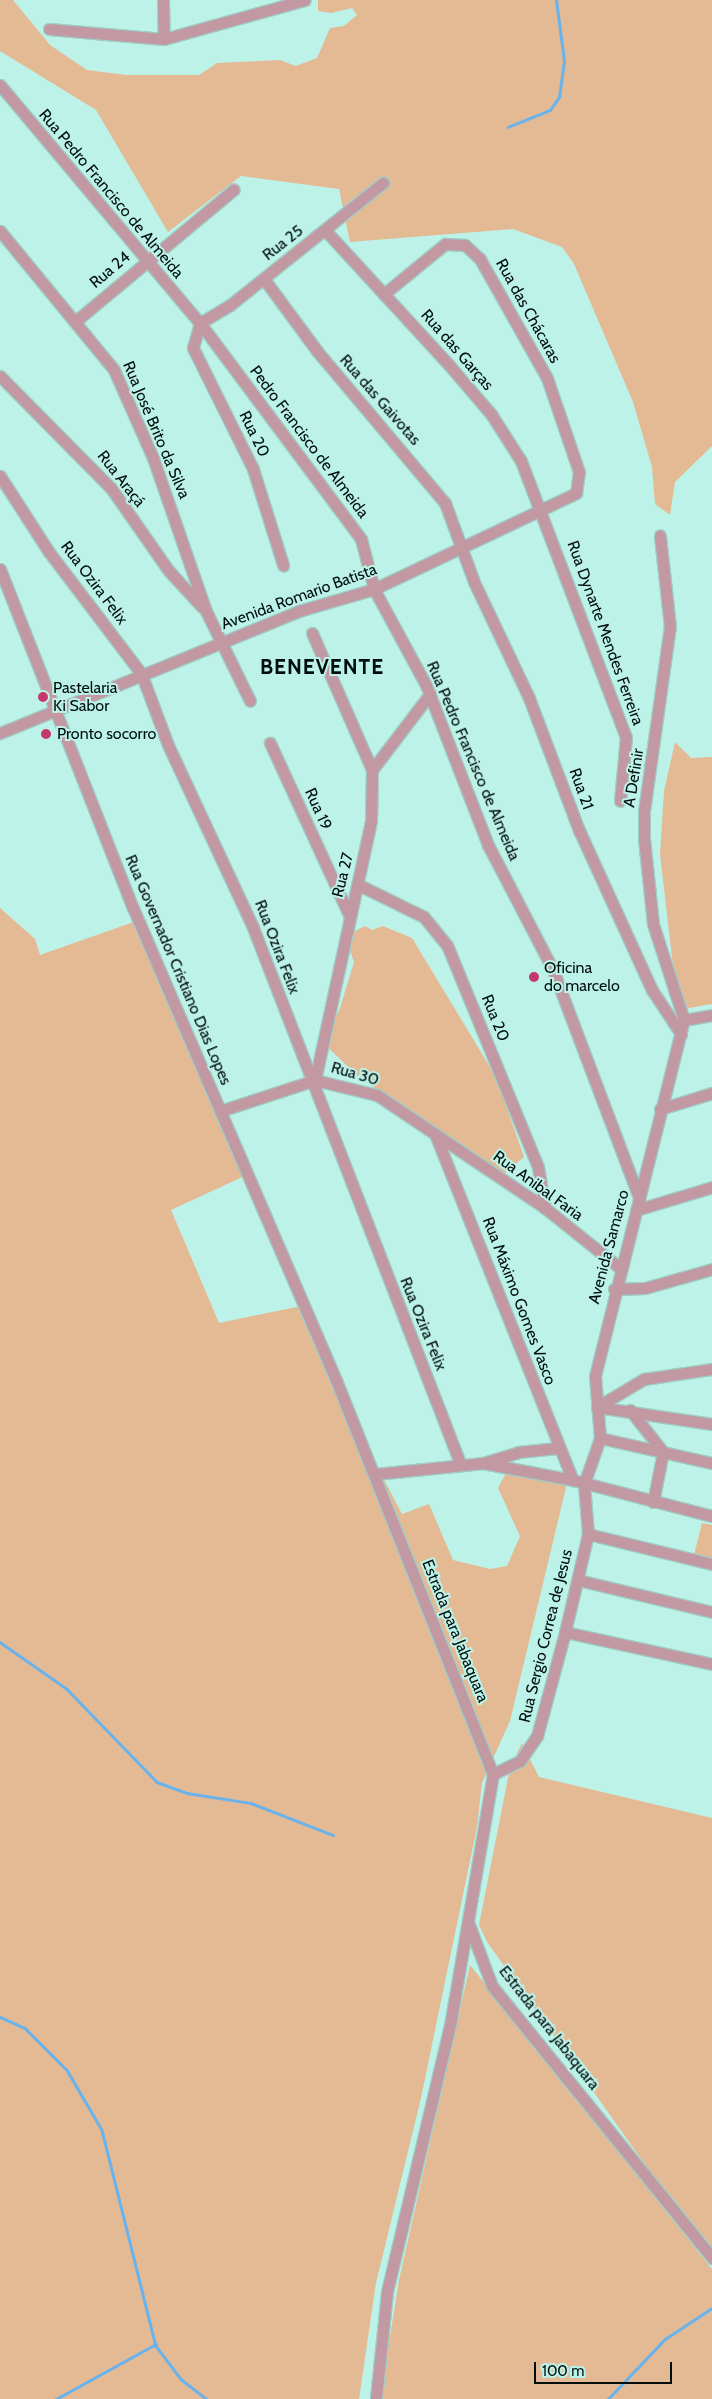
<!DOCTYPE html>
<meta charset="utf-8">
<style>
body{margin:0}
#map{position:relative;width:712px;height:2399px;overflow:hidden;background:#bdf2e9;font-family:Cabin,sans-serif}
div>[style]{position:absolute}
.green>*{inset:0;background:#e4ba95}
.stream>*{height:2.5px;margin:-1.25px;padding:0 1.25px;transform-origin:1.25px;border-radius:1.25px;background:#69b3ec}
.roads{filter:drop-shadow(1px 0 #9fcec6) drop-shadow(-1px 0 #9fcec6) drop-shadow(0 1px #9fcec6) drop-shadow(0 -1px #9fcec6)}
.minor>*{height:11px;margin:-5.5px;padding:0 5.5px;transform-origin:5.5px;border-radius:5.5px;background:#c299a2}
.dots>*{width:14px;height:14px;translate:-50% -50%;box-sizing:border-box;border:2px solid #bdf2e9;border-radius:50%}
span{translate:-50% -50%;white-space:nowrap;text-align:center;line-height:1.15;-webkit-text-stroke:4px #bdf2e9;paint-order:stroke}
.street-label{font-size:16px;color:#000f0d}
.poi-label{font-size:16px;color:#000f0d}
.left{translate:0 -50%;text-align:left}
.district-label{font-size:21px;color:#000f0d;font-weight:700;letter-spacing:1px}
.scale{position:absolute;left:534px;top:2362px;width:138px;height:22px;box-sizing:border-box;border:2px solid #000f0d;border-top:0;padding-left:6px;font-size:15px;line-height:18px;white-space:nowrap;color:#000f0d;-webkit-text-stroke:4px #bdf2e9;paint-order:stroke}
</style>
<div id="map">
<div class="green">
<div style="clip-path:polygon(0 0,13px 0,50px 45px,87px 70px,126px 75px,199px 75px,217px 63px,280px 60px,296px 66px,317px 58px,330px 28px,344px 26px,357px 15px,352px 8px,331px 13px,318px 11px,318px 0,712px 0,712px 446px,675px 482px,670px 515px,655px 504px,652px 467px,633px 402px,574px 264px,562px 247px,513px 229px,350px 242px,339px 189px,241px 176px,168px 232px,96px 110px,0 51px)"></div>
<div style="clip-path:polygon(675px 742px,691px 758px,712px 757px,712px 1004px,678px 1010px,660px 854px,664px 791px)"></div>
<div style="clip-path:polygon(0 908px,35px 939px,40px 955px,142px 919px,251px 1173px,171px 1210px,219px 1323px,306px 1305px,367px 1447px,402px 1514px,429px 1504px,453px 1560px,490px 1569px,507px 1566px,520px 1536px,498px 1488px,505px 1475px,569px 1475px,510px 1721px,482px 1783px,477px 1827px,421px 2098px,376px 2283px,359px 2399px,0 2399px)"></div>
<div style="clip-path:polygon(365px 926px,372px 930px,383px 926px,412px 938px,496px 1077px,524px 1157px,504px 1174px,360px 1078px,323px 1043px,340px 1008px,354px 962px,345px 936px)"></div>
<div style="clip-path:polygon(702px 1523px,712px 1525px,712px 1559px,694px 1555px)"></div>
<div style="clip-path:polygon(522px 1743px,539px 1777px,712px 1818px,712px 2252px,647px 2175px,649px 2170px,487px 1942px,479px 1925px,510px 1768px)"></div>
<div style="clip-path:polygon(470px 1965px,712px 2269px,712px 2399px,380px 2399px,399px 2280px)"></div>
</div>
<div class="stream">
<div style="left:508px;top:127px;width:45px;rotate:-22deg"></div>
<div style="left:550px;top:110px;width:16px;rotate:-55deg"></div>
<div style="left:559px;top:97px;width:36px;rotate:-82deg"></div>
<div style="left:564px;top:61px;width:62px;rotate:-97.5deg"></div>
<div style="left:0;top:1642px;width:82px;rotate:35deg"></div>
<div style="left:67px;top:1689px;width:129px;rotate:45.9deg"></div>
<div style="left:157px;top:1782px;width:32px;rotate:20deg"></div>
<div style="left:187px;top:1793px;width:65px;rotate:8.9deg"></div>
<div style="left:251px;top:1803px;width:88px;rotate:21.3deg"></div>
<div style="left:0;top:2017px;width:27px;rotate:24deg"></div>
<div style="left:25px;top:2028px;width:59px;rotate:45deg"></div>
<div style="left:67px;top:2070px;width:69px;rotate:59.7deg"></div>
<div style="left:102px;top:2130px;width:223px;rotate:76deg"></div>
<div style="left:156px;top:2346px;width:41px;rotate:52.9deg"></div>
<div style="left:181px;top:2379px;width:33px;rotate:38deg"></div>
<div style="left:56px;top:2399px;width:114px;rotate:-28.8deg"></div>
<div style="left:608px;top:2399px;width:83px;rotate:-46.5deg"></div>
<div style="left:665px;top:2339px;width:56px;rotate:-33.4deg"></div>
</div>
<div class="roads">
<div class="minor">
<div style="left:163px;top:0;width:39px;rotate:89deg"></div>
<div style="left:49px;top:29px;width:115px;rotate:5deg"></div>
<div style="left:164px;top:39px;width:146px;rotate:-15.5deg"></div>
<div style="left:0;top:85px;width:311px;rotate:50deg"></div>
<div style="left:200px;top:323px;width:269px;rotate:53.3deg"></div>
<div style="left:361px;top:539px;width:52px;rotate:75.4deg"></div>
<div style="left:374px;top:589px;width:109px;rotate:61.6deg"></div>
<div style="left:426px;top:685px;width:172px;rotate:68.8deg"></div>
<div style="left:488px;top:845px;width:141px;rotate:62.5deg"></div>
<div style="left:553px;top:970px;width:244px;rotate:69.3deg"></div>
<div style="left:325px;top:230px;width:183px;rotate:47.4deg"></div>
<div style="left:449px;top:365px;width:65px;rotate:49.4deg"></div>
<div style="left:491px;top:414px;width:56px;rotate:57.4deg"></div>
<div style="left:521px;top:461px;width:295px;rotate:69.2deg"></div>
<div style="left:626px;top:737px;width:64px;rotate:95.4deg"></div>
<div style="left:0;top:231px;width:180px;rotate:50.6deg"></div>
<div style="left:114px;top:370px;width:96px;rotate:66.1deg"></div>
<div style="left:153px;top:458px;width:162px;rotate:70.9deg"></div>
<div style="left:206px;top:611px;width:100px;rotate:63.9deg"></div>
<div style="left:264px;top:279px;width:89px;rotate:53.6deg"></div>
<div style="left:317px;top:351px;width:199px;rotate:49.9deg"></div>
<div style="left:445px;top:503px;width:84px;rotate:69.8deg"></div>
<div style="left:474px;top:582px;width:128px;rotate:64.6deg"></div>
<div style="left:529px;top:698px;width:141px;rotate:69.3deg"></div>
<div style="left:579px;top:830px;width:176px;rotate:65.5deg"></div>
<div style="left:652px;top:990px;width:53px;rotate:56.6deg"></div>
<div style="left:77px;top:320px;width:204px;rotate:-39.8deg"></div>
<div style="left:200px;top:323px;width:26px;rotate:106deg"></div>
<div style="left:193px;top:348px;width:135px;rotate:63.6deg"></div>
<div style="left:253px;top:469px;width:101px;rotate:72.6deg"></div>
<div style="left:200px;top:323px;width:35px;rotate:-31deg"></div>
<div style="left:230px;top:305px;width:196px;rotate:-38.6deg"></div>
<div style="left:0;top:376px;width:158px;rotate:45.3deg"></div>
<div style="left:111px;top:488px;width:101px;rotate:55.1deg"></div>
<div style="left:169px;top:571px;width:49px;rotate:47.5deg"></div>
<div style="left:0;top:476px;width:90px;rotate:57.2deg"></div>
<div style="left:49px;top:552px;width:152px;rotate:52.8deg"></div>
<div style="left:141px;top:673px;width:77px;rotate:69.4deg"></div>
<div style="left:168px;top:745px;width:199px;rotate:65deg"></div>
<div style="left:252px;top:925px;width:577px;rotate:68.86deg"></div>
<div style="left:0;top:569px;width:364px;rotate:68.6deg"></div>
<div style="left:133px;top:908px;width:514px;rotate:66.73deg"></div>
<div style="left:336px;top:1380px;width:424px;rotate:68.3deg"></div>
<div style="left:493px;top:1774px;width:255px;rotate:99.7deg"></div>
<div style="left:450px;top:2025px;width:274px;rotate:103.3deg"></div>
<div style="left:387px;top:2292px;width:108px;rotate:95.9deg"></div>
<div style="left:312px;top:633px;width:150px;rotate:66.3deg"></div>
<div style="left:0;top:733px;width:323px;rotate:-22.2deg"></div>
<div style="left:299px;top:611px;width:78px;rotate:-16.3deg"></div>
<div style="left:374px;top:589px;width:224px;rotate:-25.4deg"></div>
<div style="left:576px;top:493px;width:21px;rotate:-82deg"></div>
<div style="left:579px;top:472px;width:99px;rotate:-108.8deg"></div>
<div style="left:547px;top:378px;width:137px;rotate:-119.4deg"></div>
<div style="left:480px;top:259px;width:21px;rotate:-137deg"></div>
<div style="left:465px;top:245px;width:20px;rotate:-177deg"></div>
<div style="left:445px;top:244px;width:79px;rotate:140.7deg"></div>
<div style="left:270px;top:743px;width:189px;rotate:65.3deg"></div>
<div style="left:359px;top:885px;width:72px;rotate:26.2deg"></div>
<div style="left:424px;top:917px;width:36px;rotate:51deg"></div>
<div style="left:447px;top:945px;width:240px;rotate:67.7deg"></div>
<div style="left:538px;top:1167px;width:42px;rotate:80.3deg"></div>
<div style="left:684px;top:1020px;width:28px;rotate:-10deg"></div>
<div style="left:315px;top:1080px;width:265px;rotate:-77.8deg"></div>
<div style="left:371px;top:821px;width:51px;rotate:-88.9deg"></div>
<div style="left:372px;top:770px;width:96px;rotate:-52.7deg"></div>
<div style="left:315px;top:1080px;width:64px;rotate:13.6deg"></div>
<div style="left:377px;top:1095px;width:202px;rotate:33.9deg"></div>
<div style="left:545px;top:1208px;width:96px;rotate:38.7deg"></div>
<div style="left:660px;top:1109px;width:54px;rotate:-17.1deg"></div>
<div style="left:220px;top:1111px;width:100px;rotate:-18.1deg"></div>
<div style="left:435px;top:1134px;width:373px;rotate:68.3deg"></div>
<div style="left:636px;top:1210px;width:79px;rotate:-16.8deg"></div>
<div style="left:614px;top:1289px;width:31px;rotate:-2deg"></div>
<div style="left:645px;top:1288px;width:70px;rotate:-15.8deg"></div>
<div style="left:597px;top:1407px;width:55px;rotate:-30.8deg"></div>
<div style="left:644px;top:1379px;width:69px;rotate:-8.4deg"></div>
<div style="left:597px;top:1407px;width:116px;rotate:8.4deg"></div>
<div style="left:630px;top:1410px;width:53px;rotate:51.8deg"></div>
<div style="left:663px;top:1452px;width:51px;rotate:101.3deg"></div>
<div style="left:600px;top:1438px;width:115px;rotate:12.6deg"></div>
<div style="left:483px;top:1463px;width:92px;rotate:10.7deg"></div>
<div style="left:573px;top:1480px;width:144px;rotate:14.5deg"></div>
<div style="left:375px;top:1474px;width:109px;rotate:-5.8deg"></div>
<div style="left:483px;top:1463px;width:37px;rotate:-17deg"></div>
<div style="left:518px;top:1452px;width:40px;rotate:-5.7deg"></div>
<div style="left:588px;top:1534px;width:128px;rotate:13.6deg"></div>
<div style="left:578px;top:1580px;width:138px;rotate:13.4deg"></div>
<div style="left:565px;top:1632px;width:150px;rotate:12.3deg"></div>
<div style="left:493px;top:1774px;width:30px;rotate:-26deg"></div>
<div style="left:520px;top:1761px;width:30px;rotate:-56deg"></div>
<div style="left:537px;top:1736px;width:108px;rotate:-74.9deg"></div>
<div style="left:565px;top:1632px;width:101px;rotate:-76.8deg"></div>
<div style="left:588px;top:1534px;width:50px;rotate:-94.6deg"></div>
<div style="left:584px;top:1484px;width:49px;rotate:-70.8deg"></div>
<div style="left:600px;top:1438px;width:62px;rotate:-94.6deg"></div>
<div style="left:595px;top:1376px;width:367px;rotate:-76deg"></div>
<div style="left:684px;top:1020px;width:101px;rotate:-107.9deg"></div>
<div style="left:653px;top:924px;width:85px;rotate:-96deg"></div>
<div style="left:644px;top:839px;width:28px;rotate:-90deg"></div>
<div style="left:644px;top:811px;width:186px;rotate:-82deg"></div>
<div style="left:670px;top:627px;width:92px;rotate:-96.3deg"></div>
<div style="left:468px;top:1922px;width:68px;rotate:69.4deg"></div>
<div style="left:492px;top:1986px;width:350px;rotate:51deg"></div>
</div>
</div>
<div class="dots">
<div style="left:43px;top:697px;background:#c5386a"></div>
<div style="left:46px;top:734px;background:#c5386a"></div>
<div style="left:534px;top:977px;background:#c5386a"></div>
</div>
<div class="street-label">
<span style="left:111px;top:194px;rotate:50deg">Rua Pedro Francisco de Almeida</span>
<span style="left:283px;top:243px;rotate:-38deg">Rua 25</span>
<span style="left:110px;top:270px;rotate:-40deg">Rua 24</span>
<span style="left:528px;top:311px;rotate:61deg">Rua das Chácaras</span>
<span style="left:457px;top:350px;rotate:49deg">Rua das Garças</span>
<span style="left:380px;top:400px;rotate:49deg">Rua das Gaivotas</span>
<span style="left:156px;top:430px;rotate:67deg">Rua José Brito da Silva</span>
<span style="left:254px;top:434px;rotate:64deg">Rua 20</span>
<span style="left:309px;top:442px;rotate:53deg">Pedro Francisco de Almeida</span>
<span style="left:121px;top:479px;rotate:52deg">Rua Araçá</span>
<span style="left:94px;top:583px;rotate:53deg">Rua Ozira Felix</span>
<span style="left:299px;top:597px;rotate:-20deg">Avenida Romario Batista</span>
<span style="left:605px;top:633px;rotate:70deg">Rua Dynarte Mendes Ferreira</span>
<span style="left:473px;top:761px;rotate:67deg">Rua Pedro Francisco de Almeida</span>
<span style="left:634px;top:778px;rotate:-81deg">A Definir</span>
<span style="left:581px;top:789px;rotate:70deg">Rua 21</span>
<span style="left:318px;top:809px;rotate:66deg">Rua 19</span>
<span style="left:343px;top:875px;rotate:-76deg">Rua 27</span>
<span style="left:277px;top:947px;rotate:69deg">Rua Ozira Felix</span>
<span style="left:178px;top:970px;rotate:67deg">Rua Governador Cristiano Dias Lopes</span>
<span style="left:495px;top:1018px;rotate:68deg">Rua 20</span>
<span style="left:355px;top:1074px;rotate:16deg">Rua 30</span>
<span style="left:538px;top:1186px;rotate:36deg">Rua Anibal Faria</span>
<span style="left:609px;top:1247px;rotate:-75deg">Avenida Samarco</span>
<span style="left:519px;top:1301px;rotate:69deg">Rua Máximo Gomes Vasco</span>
<span style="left:423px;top:1324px;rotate:68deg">Rua Ozira Felix</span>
<span style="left:455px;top:1631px;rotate:68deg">Estrada para Jabaquara</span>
<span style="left:546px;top:1636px;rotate:-76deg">Rua Sergio Correa de Jesus</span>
<span style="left:549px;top:2028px;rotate:52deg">Estrada para Jabaquara</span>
</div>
<div class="poi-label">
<span class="left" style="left:53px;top:697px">Pastelaria<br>Ki Sabor</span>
<span class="left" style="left:57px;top:734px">Pronto socorro</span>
<span class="left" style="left:544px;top:977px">Oficina<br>do marcelo</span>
</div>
<div class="district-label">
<span style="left:322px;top:667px">BENEVENTE</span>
</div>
<div class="scale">100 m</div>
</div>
